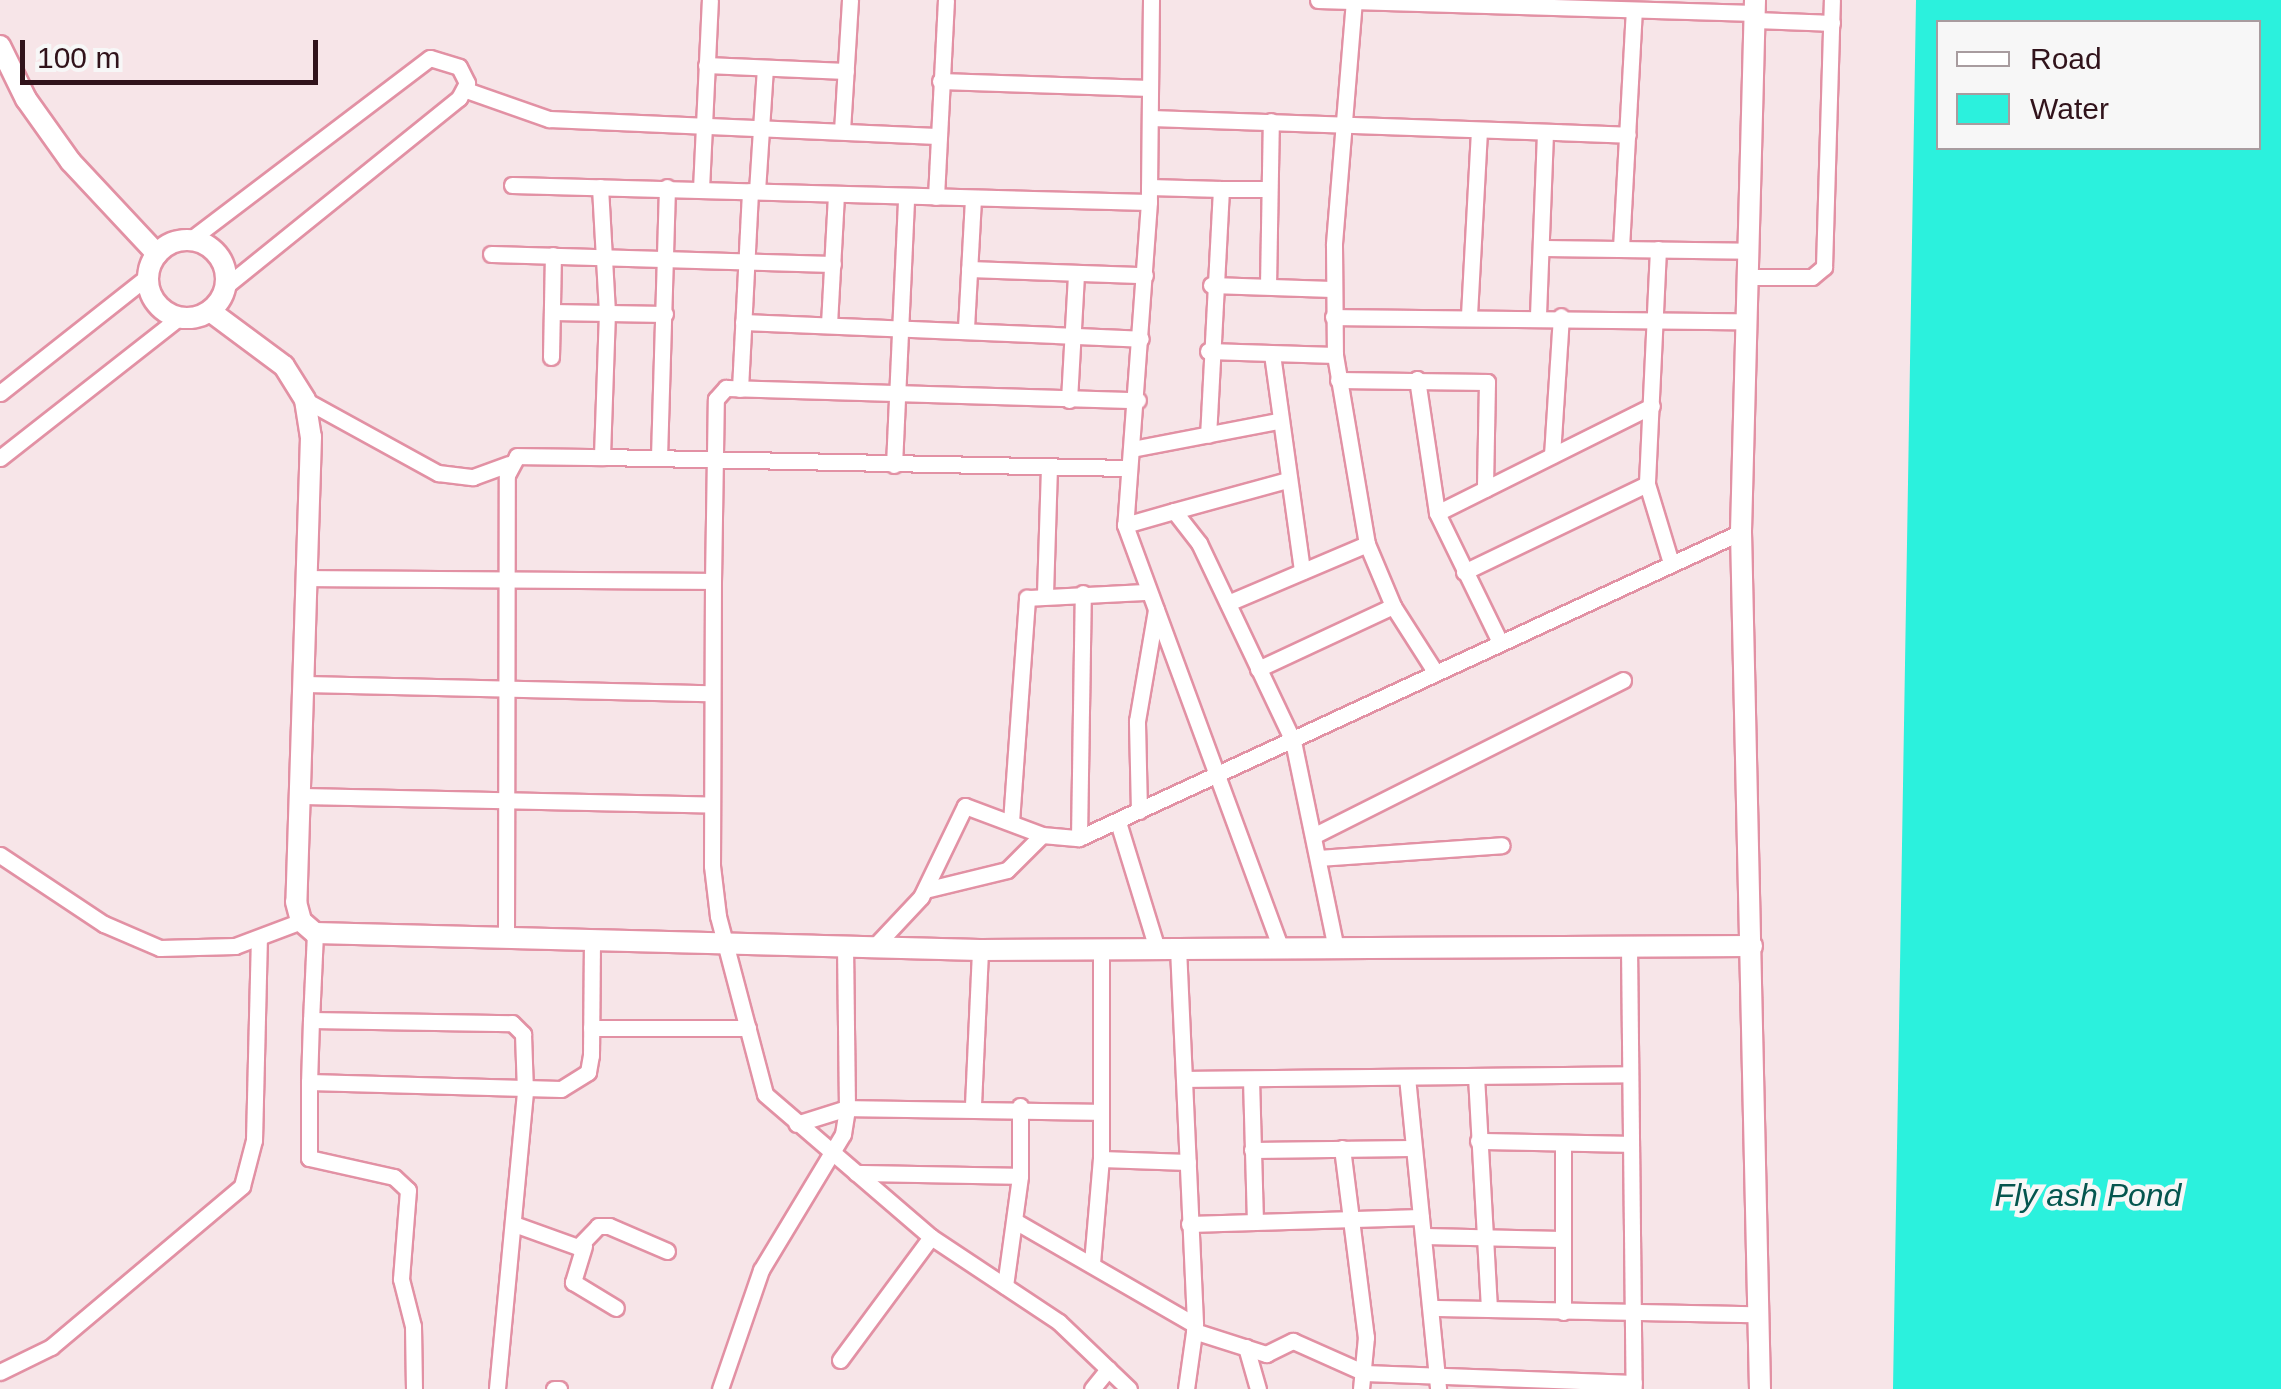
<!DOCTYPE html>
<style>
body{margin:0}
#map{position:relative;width:2281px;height:1389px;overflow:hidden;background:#f7e5e8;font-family:Arial,sans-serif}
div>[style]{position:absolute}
.water>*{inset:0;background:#2bf1dd}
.roads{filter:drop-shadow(2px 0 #e291a4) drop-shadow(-2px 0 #e291a4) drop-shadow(0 2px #e291a4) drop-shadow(0 -2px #e291a4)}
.minor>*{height:15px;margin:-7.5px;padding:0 7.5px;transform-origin:7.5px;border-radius:7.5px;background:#fff}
.tertiary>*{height:20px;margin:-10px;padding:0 10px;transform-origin:10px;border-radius:10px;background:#fff}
.tertiary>.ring{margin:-10px;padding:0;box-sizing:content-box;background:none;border:20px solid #fff;border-radius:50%}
span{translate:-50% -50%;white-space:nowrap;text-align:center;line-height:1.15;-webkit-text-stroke:9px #f7f7f7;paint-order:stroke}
.water-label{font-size:32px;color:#05564f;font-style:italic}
.legend{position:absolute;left:1936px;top:20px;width:325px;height:130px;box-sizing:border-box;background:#f7f7f7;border:2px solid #a89c9f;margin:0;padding:12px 18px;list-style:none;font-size:30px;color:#31131b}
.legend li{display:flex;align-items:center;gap:20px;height:50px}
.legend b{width:50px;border:2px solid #a89c9f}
.scale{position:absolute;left:20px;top:40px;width:298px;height:45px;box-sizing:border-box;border:5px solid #31131b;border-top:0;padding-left:12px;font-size:30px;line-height:35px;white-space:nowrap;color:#31131b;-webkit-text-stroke:8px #f7f7f7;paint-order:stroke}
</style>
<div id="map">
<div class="water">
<div style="clip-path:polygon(evenodd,1916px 0,2281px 0,2281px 1389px,1893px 1389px,1916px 0,1938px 22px,2258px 22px,2258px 148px,1938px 148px,1938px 22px)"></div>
</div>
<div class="roads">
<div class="minor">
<div style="left:1151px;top:0;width:202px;rotate:90.6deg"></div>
<div style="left:1149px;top:202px;width:324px;rotate:94.2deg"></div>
<div style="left:1125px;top:525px;width:451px;rotate:69.8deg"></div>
<div style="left:1318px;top:0;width:437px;rotate:1.7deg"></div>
<div style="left:1354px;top:0;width:246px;rotate:94.7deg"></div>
<div style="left:1334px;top:245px;width:110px;rotate:89.5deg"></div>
<div style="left:1335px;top:355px;width:192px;rotate:80.4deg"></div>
<div style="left:1367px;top:544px;width:67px;rotate:67.2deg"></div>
<div style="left:1393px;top:606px;width:76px;rotate:57.4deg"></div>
<div style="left:1755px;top:20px;width:77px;rotate:2.2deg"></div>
<div style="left:706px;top:65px;width:140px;rotate:2.5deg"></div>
<div style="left:940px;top:81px;width:210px;rotate:1.9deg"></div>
<div style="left:466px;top:90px;width:88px;rotate:19.3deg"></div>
<div style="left:549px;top:119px;width:388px;rotate:2.5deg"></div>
<div style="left:1151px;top:118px;width:477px;rotate:2deg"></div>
<div style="left:842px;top:131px;width:131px;rotate:-86.5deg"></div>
<div style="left:512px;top:185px;width:637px;rotate:1.53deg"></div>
<div style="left:600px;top:187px;width:125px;rotate:86.8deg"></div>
<div style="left:607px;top:312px;width:145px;rotate:92deg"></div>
<div style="left:602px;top:457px;width:525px;rotate:1.2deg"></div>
<div style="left:1149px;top:187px;width:72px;rotate:1.6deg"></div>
<div style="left:1221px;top:189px;width:246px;rotate:93deg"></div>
<div style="left:701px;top:189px;width:189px;rotate:-87.3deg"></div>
<div style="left:1221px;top:189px;width:48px"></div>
<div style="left:757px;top:191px;width:123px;rotate:-86.3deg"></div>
<div style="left:936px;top:197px;width:197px;rotate:-87.1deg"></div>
<div style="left:190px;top:240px;width:301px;rotate:-37.2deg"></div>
<div style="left:430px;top:58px;width:30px;rotate:17deg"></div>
<div style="left:459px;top:67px;width:18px;rotate:63deg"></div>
<div style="left:467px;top:83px;width:17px;rotate:118deg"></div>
<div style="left:459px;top:98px;width:299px;rotate:141.1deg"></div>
<div style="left:1544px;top:248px;width:205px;rotate:0.8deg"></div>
<div style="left:1621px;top:248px;width:238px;rotate:-86.9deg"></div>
<div style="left:1658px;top:249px;width:235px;rotate:92.7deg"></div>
<div style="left:1647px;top:484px;width:83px;rotate:73.1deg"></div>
<div style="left:491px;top:254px;width:342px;rotate:1.7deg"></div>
<div style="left:969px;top:269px;width:176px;rotate:2deg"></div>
<div style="left:1748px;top:277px;width:64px"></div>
<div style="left:1812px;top:277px;width:16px;rotate:-40deg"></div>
<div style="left:1824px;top:267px;width:267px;rotate:-88.3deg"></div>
<div style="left:1211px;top:285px;width:121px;rotate:1.9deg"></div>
<div style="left:1268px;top:286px;width:165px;rotate:-89deg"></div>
<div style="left:552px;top:312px;width:113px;rotate:1deg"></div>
<div style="left:1469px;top:315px;width:184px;rotate:-86.9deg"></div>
<div style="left:1538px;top:315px;width:182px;rotate:-87.8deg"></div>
<div style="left:1333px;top:317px;width:414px;rotate:0.6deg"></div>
<div style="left:743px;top:322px;width:398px;rotate:2.4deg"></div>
<div style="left:829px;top:324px;width:130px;rotate:-86.9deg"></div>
<div style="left:966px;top:328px;width:130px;rotate:-86.9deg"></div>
<div style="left:1208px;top:351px;width:127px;rotate:1.8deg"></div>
<div style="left:1272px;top:354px;width:219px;rotate:82.1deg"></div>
<div style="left:551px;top:357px;width:102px;rotate:-88.9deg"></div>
<div style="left:1417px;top:379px;width:135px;rotate:81.5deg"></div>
<div style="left:1437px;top:513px;width:141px;rotate:64deg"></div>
<div style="left:1338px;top:380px;width:149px;rotate:0.8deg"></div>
<div style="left:1487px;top:382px;width:107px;rotate:91.1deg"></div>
<div style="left:740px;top:389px;width:198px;rotate:-87.1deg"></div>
<div style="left:0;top:393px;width:189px;rotate:-38.3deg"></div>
<div style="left:305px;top:400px;width:152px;rotate:28.8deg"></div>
<div style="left:438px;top:473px;width:35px;rotate:7deg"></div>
<div style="left:473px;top:477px;width:38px;rotate:-20deg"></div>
<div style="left:1069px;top:400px;width:127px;rotate:-86.8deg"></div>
<div style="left:1132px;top:449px;width:149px;rotate:-10.9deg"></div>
<div style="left:1552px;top:455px;width:139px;rotate:-86.3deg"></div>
<div style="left:659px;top:457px;width:270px;rotate:-88.3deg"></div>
<div style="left:0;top:458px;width:229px;rotate:-38.1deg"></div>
<div style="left:894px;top:465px;width:268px;rotate:-87.4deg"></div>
<div style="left:1174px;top:511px;width:117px;rotate:-15.3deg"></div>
<div style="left:1437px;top:513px;width:240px;rotate:-26.5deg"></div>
<div style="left:1125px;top:525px;width:51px;rotate:-15.9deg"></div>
<div style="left:1174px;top:511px;width:41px;rotate:52deg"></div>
<div style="left:1199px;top:543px;width:219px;rotate:64.6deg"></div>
<div style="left:1293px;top:741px;width:211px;rotate:78.3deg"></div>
<div style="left:1464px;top:572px;width:203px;rotate:-25.7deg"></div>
<div style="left:305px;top:578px;width:408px;rotate:0.4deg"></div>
<div style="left:1045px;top:594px;width:127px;rotate:-88.2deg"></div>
<div style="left:1228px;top:603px;width:151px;rotate:-23deg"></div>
<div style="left:1258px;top:669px;width:149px;rotate:-25deg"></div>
<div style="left:302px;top:684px;width:410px;rotate:1.3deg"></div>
<div style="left:298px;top:796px;width:414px;rotate:1.2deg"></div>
<div style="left:1139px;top:811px;width:90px;rotate:-91.3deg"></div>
<div style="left:1137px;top:721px;width:113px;rotate:-80.3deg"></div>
<div style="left:1011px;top:822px;width:225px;rotate:-85.9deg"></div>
<div style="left:1027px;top:598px;width:120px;rotate:-2.9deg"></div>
<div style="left:1118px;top:822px;width:133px;rotate:72.9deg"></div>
<div style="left:1313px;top:836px;width:347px;rotate:-26.7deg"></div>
<div style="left:1079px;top:838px;width:245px;rotate:-89.1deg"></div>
<div style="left:0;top:855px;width:125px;rotate:33.6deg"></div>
<div style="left:104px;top:924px;width:61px;rotate:23.2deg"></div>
<div style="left:160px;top:948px;width:75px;rotate:-1.5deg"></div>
<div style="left:235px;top:946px;width:71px;rotate:-20.7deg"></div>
<div style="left:1318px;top:858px;width:184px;rotate:-4deg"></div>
<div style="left:925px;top:890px;width:84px;rotate:-13.7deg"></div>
<div style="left:1007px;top:870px;width:49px;rotate:-45deg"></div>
<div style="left:315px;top:933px;width:87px;rotate:92.6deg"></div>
<div style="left:311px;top:1020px;width:201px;rotate:0.9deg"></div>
<div style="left:512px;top:1023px;width:16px;rotate:45deg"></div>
<div style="left:523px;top:1034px;width:58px;rotate:88deg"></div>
<div style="left:525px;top:1092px;width:298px;rotate:95.4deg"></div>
<div style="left:506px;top:938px;width:463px;rotate:-89.9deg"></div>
<div style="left:507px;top:475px;width:21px;rotate:-62deg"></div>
<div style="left:517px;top:456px;width:85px;rotate:0.7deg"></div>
<div style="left:845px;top:945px;width:163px;rotate:89.3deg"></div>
<div style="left:847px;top:1108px;width:254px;rotate:0.9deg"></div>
<div style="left:875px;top:946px;width:67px;rotate:-46.8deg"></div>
<div style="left:921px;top:897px;width:101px;rotate:-64.2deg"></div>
<div style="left:965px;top:806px;width:82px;rotate:20.6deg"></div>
<div style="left:1042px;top:835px;width:37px;rotate:5deg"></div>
<div style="left:1079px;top:838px;width:729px;rotate:-24.81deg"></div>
<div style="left:1629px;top:946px;width:443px;rotate:89.4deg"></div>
<div style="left:1178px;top:948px;width:377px;rotate:87.4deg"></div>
<div style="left:1195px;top:1325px;width:65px;rotate:98deg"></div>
<div style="left:311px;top:1020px;width:62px;rotate:91.8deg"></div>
<div style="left:309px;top:1082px;width:252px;rotate:1.6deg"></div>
<div style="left:561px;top:1089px;width:32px;rotate:-32deg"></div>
<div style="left:588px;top:1072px;width:17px;rotate:-80deg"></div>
<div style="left:591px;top:1055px;width:116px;rotate:-89.5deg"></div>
<div style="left:591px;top:1028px;width:157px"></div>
<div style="left:1476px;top:1076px;width:233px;rotate:86.8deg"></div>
<div style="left:1407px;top:1077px;width:314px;rotate:84.3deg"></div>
<div style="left:1186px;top:1079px;width:441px;rotate:-0.6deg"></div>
<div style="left:1251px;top:1079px;width:143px;rotate:88.4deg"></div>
<div style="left:309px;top:1082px;width:76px;rotate:90deg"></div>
<div style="left:309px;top:1158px;width:87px;rotate:12.6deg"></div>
<div style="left:394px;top:1177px;width:19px;rotate:43deg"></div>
<div style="left:408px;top:1190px;width:89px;rotate:94.5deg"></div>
<div style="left:401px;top:1279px;width:49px;rotate:75.7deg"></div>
<div style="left:413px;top:1326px;width:63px;rotate:89.1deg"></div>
<div style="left:973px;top:1105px;width:155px;rotate:-87.4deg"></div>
<div style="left:1478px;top:1141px;width:150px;rotate:1.1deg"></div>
<div style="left:1563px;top:1143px;width:169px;rotate:90deg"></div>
<div style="left:1342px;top:1148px;width:191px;rotate:82.8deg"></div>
<div style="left:1366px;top:1337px;width:52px;rotate:95.5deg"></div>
<div style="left:1252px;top:1150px;width:159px;rotate:-0.7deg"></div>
<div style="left:1101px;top:1159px;width:87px;rotate:2deg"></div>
<div style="left:856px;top:1173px;width:164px;rotate:1deg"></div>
<div style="left:1015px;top:1221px;width:208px;rotate:30deg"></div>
<div style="left:514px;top:1224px;width:68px;rotate:19.8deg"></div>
<div style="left:578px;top:1247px;width:29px;rotate:-46deg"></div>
<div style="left:598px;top:1226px;width:11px"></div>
<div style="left:609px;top:1226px;width:63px;rotate:23.3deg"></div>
<div style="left:1189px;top:1224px;width:232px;rotate:-1.7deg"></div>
<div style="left:1424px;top:1236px;width:138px;rotate:1.2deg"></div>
<div style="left:584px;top:1246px;width:38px;rotate:107deg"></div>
<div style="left:573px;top:1282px;width:50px;rotate:31.2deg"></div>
<div style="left:1092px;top:1263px;width:104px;rotate:-85.1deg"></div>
<div style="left:1101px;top:1159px;width:210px;rotate:-90deg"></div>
<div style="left:1005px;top:1286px;width:111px;rotate:-82.2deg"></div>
<div style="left:1020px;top:1176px;width:70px;rotate:-90deg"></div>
<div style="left:1432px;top:1308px;width:326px;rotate:1.1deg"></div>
<div style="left:1194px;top:1331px;width:76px;rotate:17.7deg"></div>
<div style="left:1266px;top:1354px;width:30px;rotate:-26deg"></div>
<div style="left:1293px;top:1341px;width:79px;rotate:24deg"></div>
<div style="left:1365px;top:1373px;width:269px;rotate:2.1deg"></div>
<div style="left:1246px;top:1347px;width:44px;rotate:74.1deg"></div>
<div style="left:840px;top:1360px;width:153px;rotate:-53.5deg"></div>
<div style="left:0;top:1372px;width:57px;rotate:-26.1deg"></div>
<div style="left:51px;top:1347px;width:250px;rotate:-40.1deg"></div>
<div style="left:242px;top:1186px;width:48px;rotate:-75.4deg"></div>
<div style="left:254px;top:1140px;width:199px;rotate:-88.6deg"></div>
<div style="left:554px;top:1389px;width:5px"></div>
<div style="left:720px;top:1389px;width:126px;rotate:-71deg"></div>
<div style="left:761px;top:1270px;width:159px;rotate:-58.9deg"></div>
<div style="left:843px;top:1134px;width:26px;rotate:-81deg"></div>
<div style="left:847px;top:1108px;width:53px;rotate:162.6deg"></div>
<div style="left:1092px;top:1389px;width:26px;rotate:-51deg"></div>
<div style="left:1129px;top:1389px;width:97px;rotate:-136.3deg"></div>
<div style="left:1059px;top:1322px;width:154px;rotate:-146.4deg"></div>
<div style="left:931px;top:1237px;width:219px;rotate:-139.3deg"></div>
<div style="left:765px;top:1094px;width:184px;rotate:-104.8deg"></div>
<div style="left:718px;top:916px;width:50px;rotate:-96.8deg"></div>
<div style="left:712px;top:866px;width:285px;rotate:-89.8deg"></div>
<div style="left:713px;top:581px;width:182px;rotate:-89.1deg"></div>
<div style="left:716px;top:399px;width:15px;rotate:-48deg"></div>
<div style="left:726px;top:388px;width:412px;rotate:1.7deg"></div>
</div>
<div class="tertiary">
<div style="left:1755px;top:0;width:532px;rotate:91.51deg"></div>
<div style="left:1741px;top:532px;width:857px;rotate:88.73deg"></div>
<div style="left:0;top:46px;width:59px;rotate:63.9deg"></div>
<div style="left:26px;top:99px;width:77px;rotate:54.5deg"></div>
<div style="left:71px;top:162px;width:126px;rotate:46.9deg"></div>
<div class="ring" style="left:148px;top:240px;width:58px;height:58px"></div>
<div style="left:210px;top:311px;width:92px;rotate:36.6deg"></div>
<div style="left:284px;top:366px;width:40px;rotate:58deg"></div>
<div style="left:305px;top:400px;width:37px;rotate:81deg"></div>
<div style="left:311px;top:437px;width:465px;rotate:91.8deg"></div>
<div style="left:296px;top:902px;width:20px;rotate:75deg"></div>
<div style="left:301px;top:921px;width:18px;rotate:41deg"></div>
<div style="left:315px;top:933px;width:665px;rotate:1.46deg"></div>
<div style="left:980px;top:950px;width:772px;rotate:-0.3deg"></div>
</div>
</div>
<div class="water-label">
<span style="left:2088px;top:1195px">Fly ash Pond</span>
</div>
<ul class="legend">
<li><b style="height:12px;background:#fff"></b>Road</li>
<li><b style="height:28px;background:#2bf1dd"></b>Water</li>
</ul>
<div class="scale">100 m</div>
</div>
